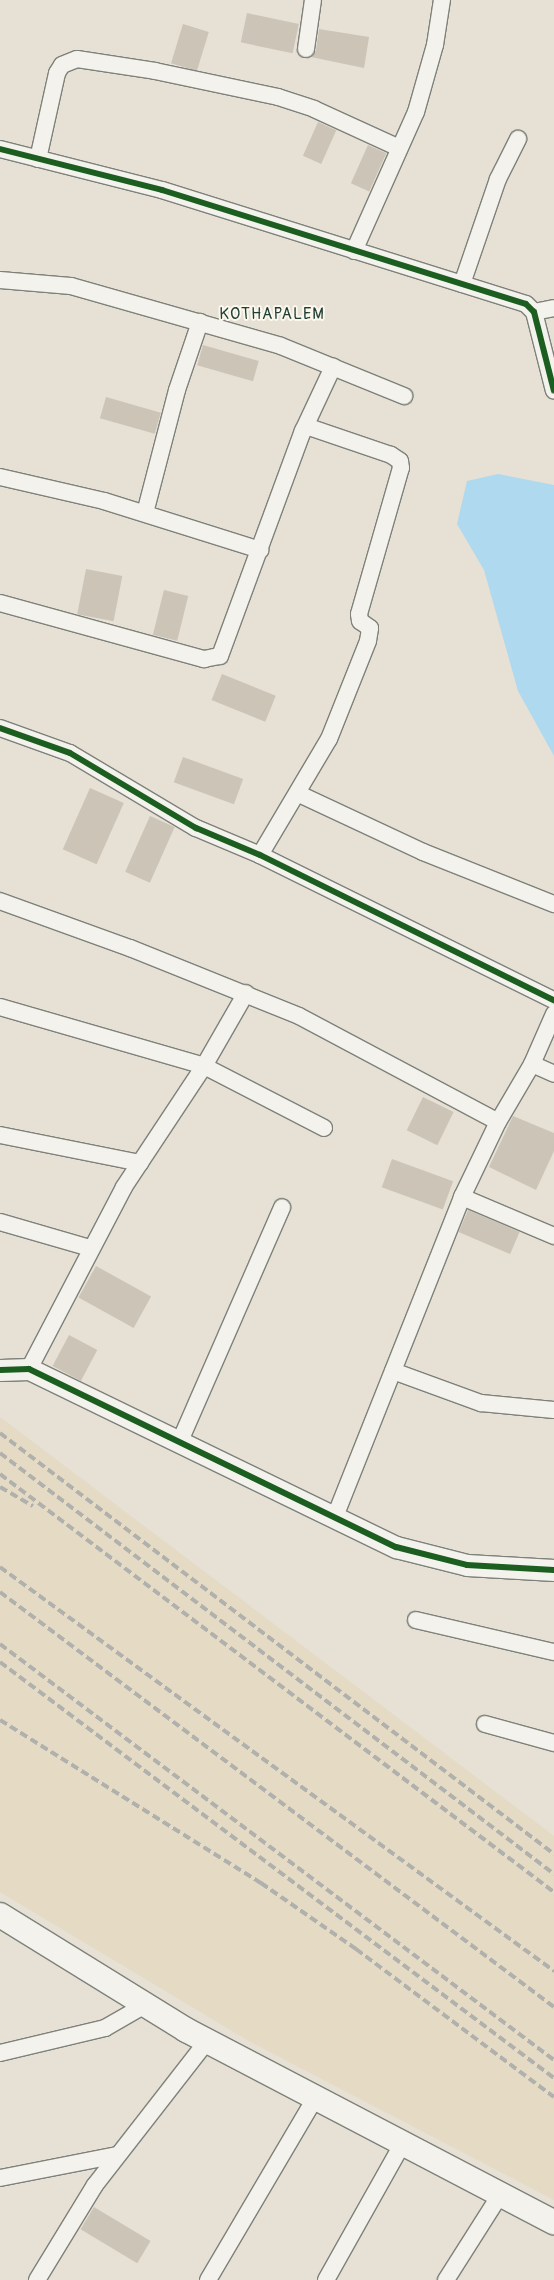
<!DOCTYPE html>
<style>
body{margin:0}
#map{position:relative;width:554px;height:2280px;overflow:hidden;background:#e6e0d5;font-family:Pangolin,sans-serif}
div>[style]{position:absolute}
.built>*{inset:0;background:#e5dac4}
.water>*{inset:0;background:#aed9ee}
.building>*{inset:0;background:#ccc4b6;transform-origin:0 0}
.roads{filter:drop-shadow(1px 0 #7e817a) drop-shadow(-1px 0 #7e817a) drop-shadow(0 1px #7e817a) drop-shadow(0 -1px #7e817a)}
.minor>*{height:16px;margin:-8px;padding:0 8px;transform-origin:8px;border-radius:8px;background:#f4f2ed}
.tertiary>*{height:21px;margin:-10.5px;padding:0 10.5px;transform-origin:10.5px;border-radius:10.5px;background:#f4f2ed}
.secondary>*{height:24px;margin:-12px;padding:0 12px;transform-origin:12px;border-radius:12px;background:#f4f2ed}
.rail>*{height:4px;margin-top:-2px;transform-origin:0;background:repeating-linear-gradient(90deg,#b0b1ad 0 8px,transparent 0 12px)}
.cycleway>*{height:6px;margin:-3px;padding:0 3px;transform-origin:3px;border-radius:3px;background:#1b5e20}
span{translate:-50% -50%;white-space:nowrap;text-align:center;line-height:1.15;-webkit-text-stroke:4px #fbf7ec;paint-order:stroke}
.neighbourhood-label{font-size:16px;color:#1f3d34;letter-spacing:1px}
</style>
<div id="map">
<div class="built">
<div style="clip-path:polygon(0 1417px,554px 1836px,554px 2200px,247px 2040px,0 1892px)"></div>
</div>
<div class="water">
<div style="clip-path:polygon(498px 474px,554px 485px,554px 756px,518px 691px,484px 570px,457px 524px,467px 481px)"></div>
</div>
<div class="building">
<div style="left:247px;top:13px;width:53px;height:30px;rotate:12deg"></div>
<div style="left:183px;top:24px;width:27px;height:41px;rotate:17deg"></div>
<div style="clip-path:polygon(319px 29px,369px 37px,364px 68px,311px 57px,316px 50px)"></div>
<div style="left:318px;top:122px;width:20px;height:37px;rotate:24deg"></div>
<div style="left:368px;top:145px;width:20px;height:42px;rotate:24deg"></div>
<div style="left:203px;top:345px;width:58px;height:21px;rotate:16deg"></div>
<div style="left:106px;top:397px;width:57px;height:22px;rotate:16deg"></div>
<div style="left:86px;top:569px;width:37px;height:46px;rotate:11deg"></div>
<div style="left:164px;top:590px;width:25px;height:46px;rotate:14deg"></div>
<div style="left:222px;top:674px;width:58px;height:28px;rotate:22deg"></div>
<div style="left:183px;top:757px;width:64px;height:27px;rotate:20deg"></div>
<div style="left:90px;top:788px;width:37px;height:67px;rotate:24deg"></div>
<div style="left:150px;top:816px;width:27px;height:61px;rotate:24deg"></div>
<div style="left:423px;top:1097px;width:34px;height:37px;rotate:26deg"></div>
<div style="clip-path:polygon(513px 1116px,554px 1133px,554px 1151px,536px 1190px,489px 1167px)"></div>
<div style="left:392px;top:1159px;width:65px;height:30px;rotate:20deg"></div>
<div style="left:468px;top:1210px;width:56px;height:24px;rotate:23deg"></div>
<div style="left:96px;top:1266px;width:63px;height:36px;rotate:29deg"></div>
<div style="left:69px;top:1335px;width:32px;height:35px;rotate:28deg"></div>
<div style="left:94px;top:2207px;width:66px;height:26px;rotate:31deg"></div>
</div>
<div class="roads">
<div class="minor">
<div style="left:306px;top:49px;width:49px;rotate:-81.9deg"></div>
<div style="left:0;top:149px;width:167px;rotate:14.2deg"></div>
<div style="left:162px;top:190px;width:381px;rotate:17.4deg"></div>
<div style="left:526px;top:304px;width:11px;rotate:45deg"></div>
<div style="left:534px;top:312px;width:81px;rotate:75.8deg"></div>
<div style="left:38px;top:159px;width:88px;rotate:-77.5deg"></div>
<div style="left:57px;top:73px;width:9px;rotate:-58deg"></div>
<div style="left:62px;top:65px;width:16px;rotate:-22deg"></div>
<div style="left:77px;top:59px;width:79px;rotate:8.7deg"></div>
<div style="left:155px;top:71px;width:126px;rotate:11.9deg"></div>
<div style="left:278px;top:97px;width:38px;rotate:18deg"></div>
<div style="left:314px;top:109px;width:94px;rotate:24.6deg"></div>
<div style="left:354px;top:251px;width:152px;rotate:-66deg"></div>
<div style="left:416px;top:112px;width:70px;rotate:-74.2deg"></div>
<div style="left:435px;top:45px;width:46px;rotate:-81.2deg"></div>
<div style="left:0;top:280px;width:71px;rotate:4.8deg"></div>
<div style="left:71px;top:286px;width:218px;rotate:15.9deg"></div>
<div style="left:281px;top:346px;width:133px;rotate:22.1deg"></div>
<div style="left:462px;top:284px;width:111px;rotate:-71.1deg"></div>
<div style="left:498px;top:179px;width:45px;rotate:-63.4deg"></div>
<div style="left:534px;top:312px;width:20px;rotate:-11deg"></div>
<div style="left:0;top:477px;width:107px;rotate:13deg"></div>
<div style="left:104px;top:501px;width:164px;rotate:17.4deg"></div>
<div style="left:145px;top:513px;width:127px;rotate:-75.4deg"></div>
<div style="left:177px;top:390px;width:72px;rotate:-71.3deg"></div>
<div style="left:0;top:603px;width:212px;rotate:15.4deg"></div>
<div style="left:204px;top:659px;width:16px;rotate:-11deg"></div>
<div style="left:220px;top:656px;width:240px;rotate:-69.8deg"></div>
<div style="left:303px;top:431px;width:71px;rotate:-64.9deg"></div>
<div style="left:0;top:728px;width:74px;rotate:19.7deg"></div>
<div style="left:70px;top:753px;width:147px;rotate:30.8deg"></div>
<div style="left:196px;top:828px;width:69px;rotate:22.9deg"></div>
<div style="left:260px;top:855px;width:328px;rotate:26.3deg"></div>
<div style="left:299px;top:794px;width:137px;rotate:25.1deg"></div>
<div style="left:423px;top:852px;width:141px;rotate:21.7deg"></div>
<div style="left:260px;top:855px;width:135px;rotate:-59.3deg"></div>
<div style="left:329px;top:739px;width:105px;rotate:-68.3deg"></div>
<div style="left:368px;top:641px;width:13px;rotate:-81deg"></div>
<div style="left:370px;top:628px;width:12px;rotate:-145deg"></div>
<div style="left:360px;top:621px;width:7px;rotate:-98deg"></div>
<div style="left:359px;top:614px;width:152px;rotate:-74deg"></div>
<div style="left:401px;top:468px;width:7px;rotate:-98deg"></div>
<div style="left:400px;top:461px;width:11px;rotate:-146deg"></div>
<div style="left:391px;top:455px;width:90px;rotate:-161.2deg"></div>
<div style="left:0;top:901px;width:138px;rotate:19.9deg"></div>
<div style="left:130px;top:948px;width:182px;rotate:21.9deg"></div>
<div style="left:299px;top:1016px;width:225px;rotate:28deg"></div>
<div style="left:0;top:1007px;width:212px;rotate:16.1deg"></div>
<div style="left:204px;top:1066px;width:135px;rotate:27.3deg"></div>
<div style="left:532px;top:1064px;width:24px;rotate:24deg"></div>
<div style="left:0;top:1135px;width:143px;rotate:11.3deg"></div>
<div style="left:462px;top:1197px;width:100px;rotate:23deg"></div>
<div style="left:0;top:1222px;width:94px;rotate:16.1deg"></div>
<div style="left:29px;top:1369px;width:205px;rotate:-62.4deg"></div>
<div style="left:124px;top:1187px;width:145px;rotate:-56.5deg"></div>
<div style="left:204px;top:1066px;width:84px;rotate:-60.1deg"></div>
<div style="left:393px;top:1371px;width:94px;rotate:20deg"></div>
<div style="left:481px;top:1403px;width:73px;rotate:5.5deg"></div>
<div style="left:180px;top:1441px;width:255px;rotate:-66.4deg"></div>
<div style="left:334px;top:1519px;width:347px;rotate:-68.3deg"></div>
<div style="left:462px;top:1197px;width:83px;rotate:-64.4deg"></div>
<div style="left:498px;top:1122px;width:67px;rotate:-59.6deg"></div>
<div style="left:532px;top:1064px;width:55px;rotate:-66.3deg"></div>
<div style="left:416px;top:1620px;width:142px;rotate:13.1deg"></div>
<div style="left:485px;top:1724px;width:72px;rotate:15.4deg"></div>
<div style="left:0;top:2053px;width:108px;rotate:-13.4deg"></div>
<div style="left:105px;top:2028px;width:46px;rotate:-29.9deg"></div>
<div style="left:0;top:2178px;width:119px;rotate:-11.1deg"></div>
<div style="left:37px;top:2280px;width:111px;rotate:-58.6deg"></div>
<div style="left:95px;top:2185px;width:182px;rotate:-52.1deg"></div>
<div style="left:208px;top:2280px;width:211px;rotate:-59.5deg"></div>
<div style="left:326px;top:2280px;width:157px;rotate:-60.7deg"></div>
<div style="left:446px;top:2280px;width:101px;rotate:-57.6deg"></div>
</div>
<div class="tertiary">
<div style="left:0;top:1370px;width:29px;rotate:-2deg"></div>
<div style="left:29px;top:1369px;width:408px;rotate:25.9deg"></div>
<div style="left:396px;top:1547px;width:73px;rotate:14.2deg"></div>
<div style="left:467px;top:1565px;width:87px;rotate:3.3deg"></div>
</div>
<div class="secondary">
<div style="left:0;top:1915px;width:219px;rotate:31.7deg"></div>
<div style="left:186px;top:2030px;width:415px;rotate:27.6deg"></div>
</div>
</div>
<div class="rail">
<div style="left:0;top:1433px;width:696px;rotate:37.23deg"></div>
<div style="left:0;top:1453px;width:696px;rotate:37.23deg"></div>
<div style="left:0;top:1474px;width:694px;rotate:37.04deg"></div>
<div style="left:0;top:1487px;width:38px;rotate:30deg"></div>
<div style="left:0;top:1567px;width:686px;rotate:36.1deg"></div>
<div style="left:0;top:1592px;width:692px;rotate:36.84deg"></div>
<div style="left:0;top:1644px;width:693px;rotate:36.9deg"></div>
<div style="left:0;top:1662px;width:693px;rotate:36.9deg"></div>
<div style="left:0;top:1720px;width:308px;rotate:32deg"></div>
<div style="left:261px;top:1883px;width:116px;rotate:34.8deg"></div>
<div style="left:356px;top:1949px;width:247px;rotate:36.8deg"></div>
</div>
<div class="cycleway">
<div style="left:0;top:149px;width:167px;rotate:14.2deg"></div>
<div style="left:162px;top:190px;width:381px;rotate:17.4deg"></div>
<div style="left:526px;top:304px;width:11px;rotate:45deg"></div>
<div style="left:534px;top:312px;width:81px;rotate:75.8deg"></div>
<div style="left:0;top:728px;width:74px;rotate:19.7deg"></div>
<div style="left:70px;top:753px;width:147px;rotate:30.8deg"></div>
<div style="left:196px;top:828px;width:69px;rotate:22.9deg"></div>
<div style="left:260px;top:855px;width:328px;rotate:26.3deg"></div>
<div style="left:0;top:1370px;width:29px;rotate:-2deg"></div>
<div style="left:29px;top:1369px;width:408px;rotate:25.9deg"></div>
<div style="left:396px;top:1547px;width:73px;rotate:14.2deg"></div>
<div style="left:467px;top:1565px;width:87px;rotate:3.3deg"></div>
</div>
<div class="neighbourhood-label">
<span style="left:272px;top:314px">KOTHAPALEM</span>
</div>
</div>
